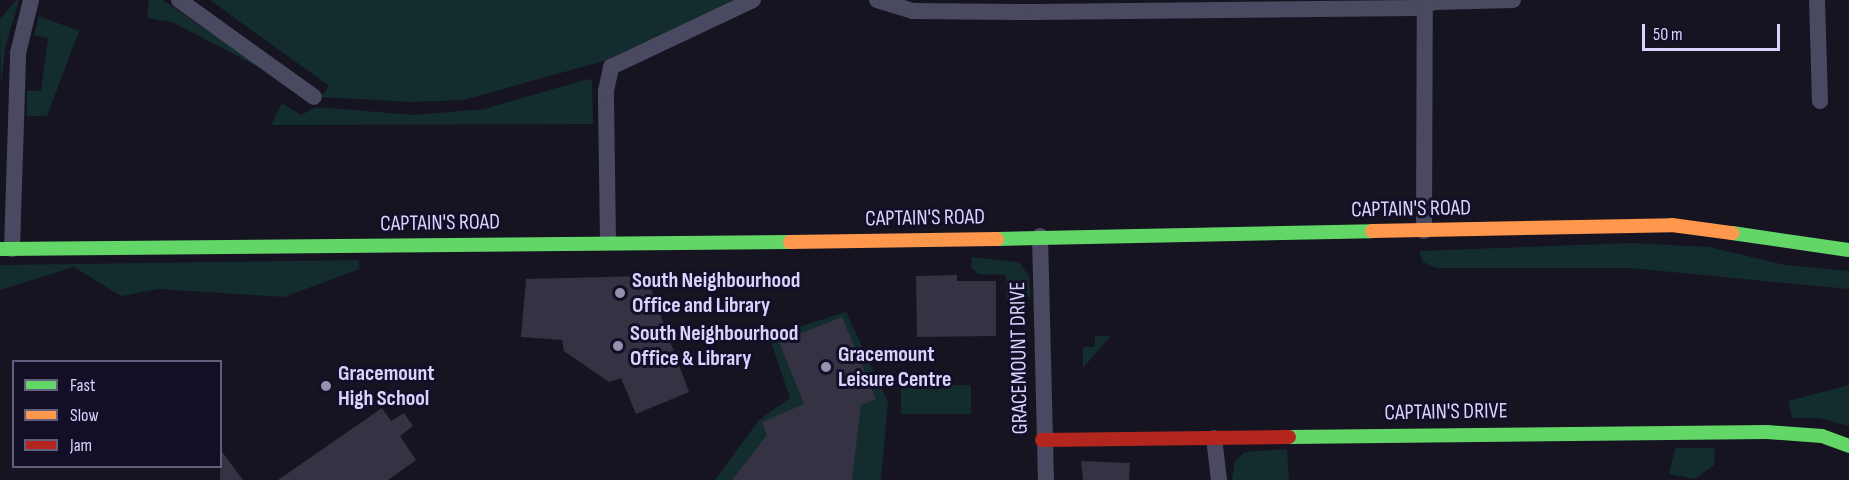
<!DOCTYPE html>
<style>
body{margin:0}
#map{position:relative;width:1849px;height:480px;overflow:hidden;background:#161421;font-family:"Sofia Sans Condensed",sans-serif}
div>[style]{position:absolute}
.green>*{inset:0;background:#132c2d;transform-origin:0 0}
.building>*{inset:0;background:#343243}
.street>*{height:16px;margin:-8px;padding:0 8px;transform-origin:8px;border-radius:8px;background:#4a4962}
.fast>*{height:14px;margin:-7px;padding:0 7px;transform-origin:7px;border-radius:7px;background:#63d668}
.slow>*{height:14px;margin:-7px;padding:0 7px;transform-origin:7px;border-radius:7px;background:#ff974d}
.jam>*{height:14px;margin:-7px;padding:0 7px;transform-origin:7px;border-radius:7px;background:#b3261e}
.dots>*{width:16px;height:16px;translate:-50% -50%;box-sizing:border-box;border:3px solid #130f26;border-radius:50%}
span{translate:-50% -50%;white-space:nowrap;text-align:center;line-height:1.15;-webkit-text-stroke:6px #130f26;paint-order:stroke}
.street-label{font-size:22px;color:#d9d4ff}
.poi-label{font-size:22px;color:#d9d4ff;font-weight:700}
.left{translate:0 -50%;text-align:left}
.legend{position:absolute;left:12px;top:360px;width:210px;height:108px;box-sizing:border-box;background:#130f26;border:2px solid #625e7d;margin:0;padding:8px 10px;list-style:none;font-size:18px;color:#d9d4ff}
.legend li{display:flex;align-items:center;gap:12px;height:30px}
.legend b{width:30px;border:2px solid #625e7d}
.scale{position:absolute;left:1642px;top:24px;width:138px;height:27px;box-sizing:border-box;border:3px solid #d9d4ff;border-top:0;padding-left:8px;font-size:18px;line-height:21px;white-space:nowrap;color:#d9d4ff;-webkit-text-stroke:4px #130f26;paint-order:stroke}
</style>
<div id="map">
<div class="green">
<div style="clip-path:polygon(16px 0,19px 0,5px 48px,1px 86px,0 19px)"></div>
<div style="clip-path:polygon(149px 0,163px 0,266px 71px,172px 22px,147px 18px)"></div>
<div style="clip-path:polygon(210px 0,735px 0,604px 61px,463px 100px,412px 102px,320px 97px,329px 86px)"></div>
<div style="clip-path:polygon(39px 16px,79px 31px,47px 116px,27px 116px,27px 91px,41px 91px,48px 38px,34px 35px)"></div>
<div style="clip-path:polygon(588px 79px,592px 81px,593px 124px,271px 125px,282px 103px,301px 115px,316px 107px,414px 115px,484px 109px)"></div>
<div style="clip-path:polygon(1631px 243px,1709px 247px,1785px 265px,1849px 271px,1849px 289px,1630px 268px,1436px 268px,1423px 262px,1419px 251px)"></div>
<div style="clip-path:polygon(972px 257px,1019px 262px,1029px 276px,1031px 297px,1006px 300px,1006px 275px,978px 274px,971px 267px)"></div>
<div style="clip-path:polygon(358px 260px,360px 269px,284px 297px,158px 289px,121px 296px,74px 267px,0 290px,0 265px)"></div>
<div style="clip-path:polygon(846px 312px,888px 402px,881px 480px,715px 480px,759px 420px,790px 398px,769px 336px)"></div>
<div style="clip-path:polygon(1095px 336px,1111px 336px,1083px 368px,1083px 347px,1095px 347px)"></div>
<div style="left:901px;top:385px;width:70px;height:29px"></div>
<div style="clip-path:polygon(1849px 385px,1849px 426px,1819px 418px,1792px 418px,1788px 401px)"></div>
<div style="clip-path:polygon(1675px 448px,1715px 448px,1714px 465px,1695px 479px,1669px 474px)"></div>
<div style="clip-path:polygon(1287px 449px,1289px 480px,1232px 480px,1235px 461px,1245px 452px)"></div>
</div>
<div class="building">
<div style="clip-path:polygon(957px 275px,957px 281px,996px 281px,996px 336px,917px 337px,916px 276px)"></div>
<div style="clip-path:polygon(646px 276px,689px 392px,636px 414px,621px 378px,609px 382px,564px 351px,562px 340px,521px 337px,526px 279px)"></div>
<div style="clip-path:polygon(842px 317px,876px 399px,861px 405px,852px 480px,732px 480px,767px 435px,762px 422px,804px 404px,779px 342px)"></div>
<div style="clip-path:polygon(382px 408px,391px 421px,404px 413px,413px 426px,400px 436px,416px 460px,388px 480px,278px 480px)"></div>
<div style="clip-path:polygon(220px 449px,243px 480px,220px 480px)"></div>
<div style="clip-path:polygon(1081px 461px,1130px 463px,1129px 480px,1083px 480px)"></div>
</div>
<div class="street">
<div style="left:179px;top:0;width:166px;rotate:35.7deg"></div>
<div style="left:877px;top:0;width:37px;rotate:17deg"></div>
<div style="left:912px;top:11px;width:121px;rotate:0.5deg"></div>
<div style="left:1033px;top:12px;width:383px;rotate:-0.6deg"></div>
<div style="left:1416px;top:8px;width:20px;rotate:-18deg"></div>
<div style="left:1435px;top:2px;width:78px;rotate:-1.5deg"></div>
<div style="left:1817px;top:0;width:101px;rotate:88.3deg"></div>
<div style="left:1424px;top:231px;width:231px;rotate:-89.8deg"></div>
<div style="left:1040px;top:236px;width:244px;rotate:88.6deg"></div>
<div style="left:608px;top:242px;width:151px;rotate:-90.8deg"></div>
<div style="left:606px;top:91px;width:25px;rotate:-78deg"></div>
<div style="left:611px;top:67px;width:157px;rotate:-25.3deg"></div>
<div style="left:12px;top:249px;width:196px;rotate:-88.2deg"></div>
<div style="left:18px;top:53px;width:55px;rotate:-76.2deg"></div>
<div style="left:1214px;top:438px;width:42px;rotate:83.2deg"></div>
</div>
<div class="fast">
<div style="left:1732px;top:233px;width:118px;rotate:8.3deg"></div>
<div style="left:997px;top:239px;width:375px;rotate:-1.2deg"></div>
<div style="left:0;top:249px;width:790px;rotate:-0.51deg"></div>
<div style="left:1289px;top:437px;width:478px;rotate:-0.6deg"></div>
<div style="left:1767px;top:432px;width:55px;rotate:4.2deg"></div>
<div style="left:1822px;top:436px;width:29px;rotate:20deg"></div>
</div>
<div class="slow">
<div style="left:1372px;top:231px;width:300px;rotate:-1.1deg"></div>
<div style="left:1672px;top:225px;width:61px;rotate:7.6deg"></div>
<div style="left:790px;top:242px;width:207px;rotate:-0.8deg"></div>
</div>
<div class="jam">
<div style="left:1042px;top:440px;width:247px;rotate:-0.7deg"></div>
</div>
<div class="dots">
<div style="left:620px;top:293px;background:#9591b1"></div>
<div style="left:618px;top:346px;background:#9591b1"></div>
<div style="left:826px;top:367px;background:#9591b1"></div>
<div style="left:326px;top:386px;background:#9591b1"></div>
</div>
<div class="street-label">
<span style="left:1411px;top:209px;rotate:-1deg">CAPTAIN'S ROAD</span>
<span style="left:925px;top:218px;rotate:-1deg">CAPTAIN'S ROAD</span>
<span style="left:440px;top:223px;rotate:-1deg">CAPTAIN'S ROAD</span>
<span style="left:1019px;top:358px;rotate:-91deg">GRACEMOUNT DRIVE</span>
<span style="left:1446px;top:412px;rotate:-1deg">CAPTAIN'S DRIVE</span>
</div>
<div class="poi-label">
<span class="left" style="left:632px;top:293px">South Neighbourhood<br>Office and Library</span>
<span class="left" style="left:630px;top:346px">South Neighbourhood<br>Office &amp; Library</span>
<span class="left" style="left:838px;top:367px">Gracemount<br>Leisure Centre</span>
<span class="left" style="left:338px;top:386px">Gracemount<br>High School</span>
</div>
<ul class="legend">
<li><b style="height:8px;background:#63d668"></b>Fast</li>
<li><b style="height:8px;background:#ff974d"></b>Slow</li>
<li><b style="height:8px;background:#b3261e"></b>Jam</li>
</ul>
<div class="scale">50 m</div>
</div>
